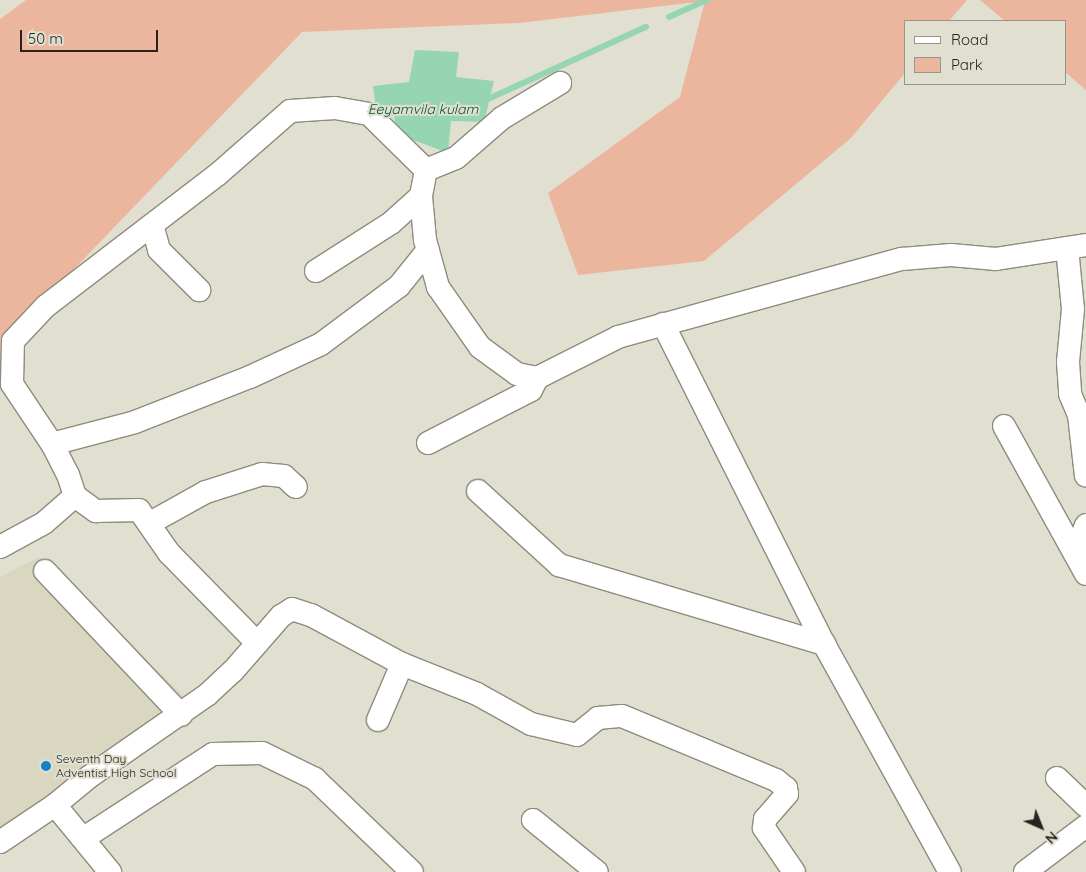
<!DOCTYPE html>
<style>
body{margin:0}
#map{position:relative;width:1086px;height:872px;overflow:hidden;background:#e1dfd0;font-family:Quicksand,sans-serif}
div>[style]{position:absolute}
.built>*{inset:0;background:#dad7c0}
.green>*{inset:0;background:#ecb59e}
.water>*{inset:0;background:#95d5b1}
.stream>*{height:5.5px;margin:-2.75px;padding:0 2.75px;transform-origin:2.75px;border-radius:2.75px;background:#95d5b1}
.roads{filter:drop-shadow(1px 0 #8d8c7d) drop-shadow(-1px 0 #8d8c7d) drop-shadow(0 1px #8d8c7d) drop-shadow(0 -1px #8d8c7d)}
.minor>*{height:22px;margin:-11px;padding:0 11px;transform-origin:11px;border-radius:11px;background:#fff}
.dots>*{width:14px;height:14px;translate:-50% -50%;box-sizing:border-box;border:2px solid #e1dfd0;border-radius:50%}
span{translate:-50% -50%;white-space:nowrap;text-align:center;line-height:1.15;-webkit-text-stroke:4px #e1dfd0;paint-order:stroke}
.poi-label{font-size:12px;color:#25251f}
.left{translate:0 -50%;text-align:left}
.water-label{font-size:14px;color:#005334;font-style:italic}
.legend{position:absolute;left:904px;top:20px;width:162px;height:65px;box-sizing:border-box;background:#e1dfd0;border:1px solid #969589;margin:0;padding:6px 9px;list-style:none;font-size:15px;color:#25251f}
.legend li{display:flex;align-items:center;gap:10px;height:25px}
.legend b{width:25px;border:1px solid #969589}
.north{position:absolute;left:1016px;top:802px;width:50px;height:50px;-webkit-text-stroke:4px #e1dfd0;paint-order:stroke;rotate:136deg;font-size:14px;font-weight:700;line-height:20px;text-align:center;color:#25251f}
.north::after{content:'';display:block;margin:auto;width:18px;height:22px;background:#25251f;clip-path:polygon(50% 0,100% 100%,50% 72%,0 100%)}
.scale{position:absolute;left:20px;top:30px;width:138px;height:22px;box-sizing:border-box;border:2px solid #25251f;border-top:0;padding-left:6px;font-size:15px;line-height:18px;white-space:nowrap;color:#25251f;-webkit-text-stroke:4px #e1dfd0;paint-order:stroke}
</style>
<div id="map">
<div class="built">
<div style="clip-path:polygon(39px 557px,183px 695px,0 836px,0 577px)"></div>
</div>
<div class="green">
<div style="clip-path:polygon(26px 0,967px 0,949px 21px,905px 21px,905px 73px,851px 138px,704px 261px,578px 275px,548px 193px,680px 97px,705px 1px,519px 23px,302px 32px,0 346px,0 19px)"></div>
<div style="clip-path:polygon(980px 0,1086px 0,1086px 90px,1065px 72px,1065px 21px,1005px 21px)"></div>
</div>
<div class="water">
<div style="clip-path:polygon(415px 50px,459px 52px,456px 77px,494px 81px,484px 122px,451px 121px,448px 153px,397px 134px,394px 116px,377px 116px,373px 86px,409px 82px)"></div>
</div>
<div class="stream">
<div style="left:669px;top:17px;width:42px;rotate:-24.1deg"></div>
<div style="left:484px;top:101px;width:178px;rotate:-24.6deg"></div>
</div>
<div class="roads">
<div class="minor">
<div style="left:426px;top:170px;width:32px;rotate:-22deg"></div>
<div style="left:456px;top:158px;width:61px;rotate:-41deg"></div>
<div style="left:502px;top:118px;width:68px;rotate:-31.1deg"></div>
<div style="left:152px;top:225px;width:26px;rotate:74deg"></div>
<div style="left:159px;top:250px;width:57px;rotate:45deg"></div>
<div style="left:1067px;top:248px;width:61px;rotate:84.4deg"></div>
<div style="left:1073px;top:309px;width:53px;rotate:95.4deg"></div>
<div style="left:1068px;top:362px;width:32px;rotate:86deg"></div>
<div style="left:1070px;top:394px;width:23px;rotate:67deg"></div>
<div style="left:1079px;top:415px;width:61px;rotate:83.5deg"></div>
<div style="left:316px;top:271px;width:89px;rotate:-32.6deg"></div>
<div style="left:391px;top:223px;width:40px;rotate:-42deg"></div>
<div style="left:663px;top:324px;width:358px;rotate:63.3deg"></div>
<div style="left:824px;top:644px;width:260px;rotate:61.1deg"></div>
<div style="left:1004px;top:426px;width:169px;rotate:61deg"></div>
<div style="left:428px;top:443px;width:116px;rotate:-27.2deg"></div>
<div style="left:531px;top:390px;width:13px;rotate:-63deg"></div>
<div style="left:52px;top:444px;width:86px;rotate:-14.8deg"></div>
<div style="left:135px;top:422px;width:123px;rotate:-21.4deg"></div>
<div style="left:250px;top:377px;width:78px;rotate:-24.9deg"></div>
<div style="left:321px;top:344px;width:97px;rotate:-36.6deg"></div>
<div style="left:399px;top:286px;width:46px;rotate:-51.1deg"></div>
<div style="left:478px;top:491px;width:110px;rotate:42.4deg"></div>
<div style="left:559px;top:565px;width:277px;rotate:16.6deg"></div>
<div style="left:75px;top:496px;width:26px;rotate:36deg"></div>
<div style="left:96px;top:511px;width:43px;rotate:-1.3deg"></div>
<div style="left:139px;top:510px;width:52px;rotate:55.1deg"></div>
<div style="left:169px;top:553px;width:126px;rotate:45.6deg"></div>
<div style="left:150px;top:523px;width:64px;rotate:-29deg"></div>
<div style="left:206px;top:492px;width:59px;rotate:-17.8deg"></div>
<div style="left:262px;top:474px;width:22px;rotate:5deg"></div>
<div style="left:284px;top:476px;width:16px;rotate:43deg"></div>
<div style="left:0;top:547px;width:50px;rotate:-28.6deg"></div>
<div style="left:44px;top:523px;width:41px;rotate:-41.1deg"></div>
<div style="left:75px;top:496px;width:22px;rotate:-108deg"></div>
<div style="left:68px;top:475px;width:35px;rotate:-117deg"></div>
<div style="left:52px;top:444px;width:72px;rotate:-123.7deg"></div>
<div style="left:12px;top:384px;width:43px;rotate:-88.7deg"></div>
<div style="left:13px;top:341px;width:48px;rotate:-46.7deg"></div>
<div style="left:46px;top:306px;width:215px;rotate:-37.5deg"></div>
<div style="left:217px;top:175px;width:97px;rotate:-41.2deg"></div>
<div style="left:290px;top:111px;width:45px;rotate:-3.8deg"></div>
<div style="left:335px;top:108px;width:35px;rotate:10deg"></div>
<div style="left:369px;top:114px;width:80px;rotate:44.5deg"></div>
<div style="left:426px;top:170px;width:26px;rotate:101deg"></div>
<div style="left:421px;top:196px;width:44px;rotate:84.8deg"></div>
<div style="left:425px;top:240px;width:49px;rotate:74.5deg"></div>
<div style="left:438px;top:287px;width:73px;rotate:55deg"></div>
<div style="left:480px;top:347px;width:46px;rotate:36.1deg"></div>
<div style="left:517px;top:374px;width:20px;rotate:11deg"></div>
<div style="left:537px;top:378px;width:91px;rotate:-26.8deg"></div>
<div style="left:618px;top:337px;width:295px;rotate:-15.4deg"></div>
<div style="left:902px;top:259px;width:49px;rotate:-4.7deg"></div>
<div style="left:951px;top:255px;width:45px;rotate:5.1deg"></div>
<div style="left:996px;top:259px;width:91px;rotate:-8.8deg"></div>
<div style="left:1075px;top:554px;width:31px;rotate:-69deg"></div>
<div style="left:45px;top:571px;width:198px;rotate:46.6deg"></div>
<div style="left:378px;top:720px;width:61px;rotate:-66.8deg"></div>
<div style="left:1057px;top:778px;width:40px;rotate:44deg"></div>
<div style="left:55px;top:805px;width:44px;rotate:-39.5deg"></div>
<div style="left:89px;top:777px;width:144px;rotate:-34.8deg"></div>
<div style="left:207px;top:695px;width:35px;rotate:-43deg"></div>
<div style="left:233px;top:671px;width:73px;rotate:-48.9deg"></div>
<div style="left:281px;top:616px;width:13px;rotate:-32deg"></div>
<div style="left:292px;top:609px;width:20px;rotate:18deg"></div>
<div style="left:311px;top:615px;width:103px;rotate:28.3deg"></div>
<div style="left:402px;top:664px;width:81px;rotate:21.8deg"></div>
<div style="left:477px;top:694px;width:62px;rotate:29.1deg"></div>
<div style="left:531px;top:724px;width:47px;rotate:13.4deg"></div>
<div style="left:577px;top:735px;width:27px;rotate:-39deg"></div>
<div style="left:598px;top:718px;width:24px;rotate:-5deg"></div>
<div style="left:622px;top:716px;width:167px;rotate:22.6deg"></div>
<div style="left:776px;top:780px;width:13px;rotate:39deg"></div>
<div style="left:786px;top:788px;width:6px;rotate:81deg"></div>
<div style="left:787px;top:794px;width:33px;rotate:131deg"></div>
<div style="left:765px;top:819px;width:9px;rotate:96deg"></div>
<div style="left:764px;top:828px;width:53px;rotate:55.7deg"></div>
<div style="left:533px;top:820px;width:82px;rotate:39.1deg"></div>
<div style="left:84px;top:838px;width:154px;rotate:-33.1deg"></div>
<div style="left:213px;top:754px;width:49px;rotate:-1.2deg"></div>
<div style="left:262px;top:753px;width:59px;rotate:26.1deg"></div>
<div style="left:315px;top:779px;width:134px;rotate:43.8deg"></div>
<div style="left:0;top:842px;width:66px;rotate:-33.9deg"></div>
<div style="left:55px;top:805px;width:87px;rotate:50.6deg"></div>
<div style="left:1025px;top:872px;width:76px;rotate:-37deg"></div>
</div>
</div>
<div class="dots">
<div style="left:46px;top:766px;background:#1880cb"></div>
</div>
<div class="poi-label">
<span class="left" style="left:56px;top:766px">Seventh Day<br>Adventist High School</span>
</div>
<div class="water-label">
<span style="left:423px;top:109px">Eeyamvila kulam</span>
</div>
<ul class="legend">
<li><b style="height:6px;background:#fff"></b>Road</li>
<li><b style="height:14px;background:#ecb59e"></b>Park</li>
</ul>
<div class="north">N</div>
<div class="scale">50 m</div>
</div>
